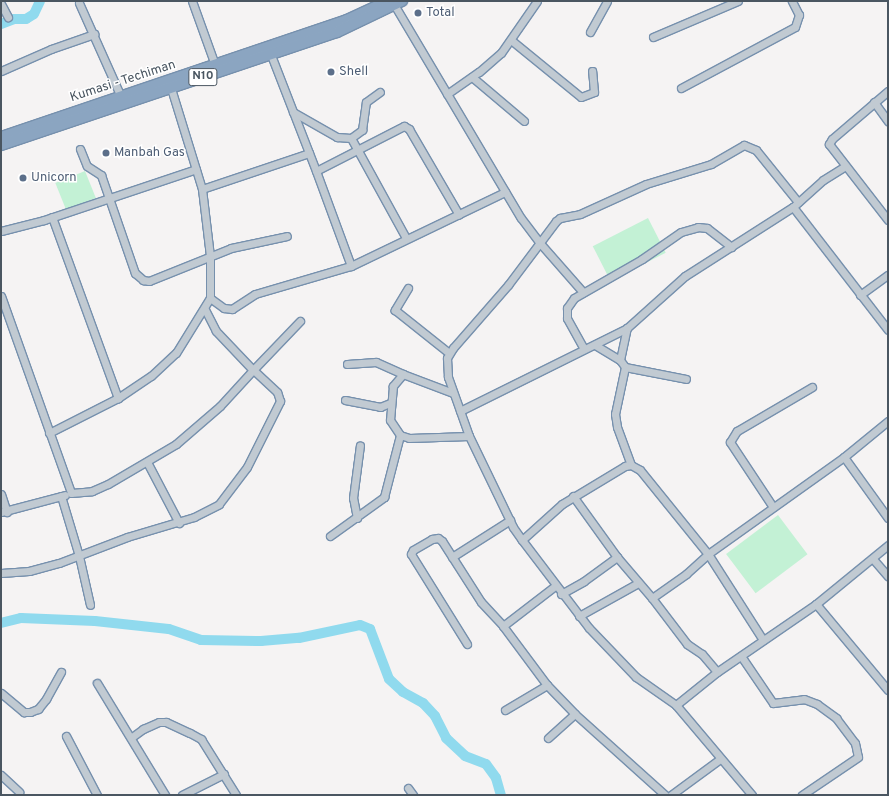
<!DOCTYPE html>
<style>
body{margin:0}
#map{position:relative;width:889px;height:796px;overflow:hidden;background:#f5f3f3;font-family:Overpass,sans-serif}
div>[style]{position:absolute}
.green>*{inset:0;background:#c3f1d5;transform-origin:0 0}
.river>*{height:10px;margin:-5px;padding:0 5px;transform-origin:5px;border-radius:5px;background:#90daee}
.roads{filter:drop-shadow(1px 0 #7690ad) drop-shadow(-1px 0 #7690ad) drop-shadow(0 1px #7690ad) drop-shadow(0 -1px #7690ad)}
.minor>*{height:7px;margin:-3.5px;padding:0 3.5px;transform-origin:3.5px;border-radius:3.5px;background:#c1cad2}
.highway>*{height:10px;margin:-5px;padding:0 5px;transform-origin:5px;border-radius:5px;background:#8ba5c1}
.dots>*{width:11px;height:11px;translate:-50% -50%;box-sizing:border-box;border:2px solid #fff;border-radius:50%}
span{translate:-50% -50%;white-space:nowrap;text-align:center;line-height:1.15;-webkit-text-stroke:3px #fff;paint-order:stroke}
.shield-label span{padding:1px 3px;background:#fff;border:1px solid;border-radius:3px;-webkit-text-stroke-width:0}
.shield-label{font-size:12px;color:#4a5661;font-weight:700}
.service-label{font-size:13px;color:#4e5e75}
.left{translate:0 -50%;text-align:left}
.street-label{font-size:13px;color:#4a5661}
.frame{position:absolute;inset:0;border:2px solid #4a5661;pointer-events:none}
</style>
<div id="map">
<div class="green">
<div style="left:85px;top:171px;width:29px;height:32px;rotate:68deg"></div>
<div style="left:648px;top:218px;width:39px;height:62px;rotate:63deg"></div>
<div style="left:778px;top:515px;width:49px;height:65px;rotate:53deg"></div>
</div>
<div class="river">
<div style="left:1px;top:24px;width:14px;rotate:-21deg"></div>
<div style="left:14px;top:19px;width:12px"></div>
<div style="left:26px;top:19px;width:9px;rotate:-32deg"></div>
<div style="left:34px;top:14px;width:14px;rotate:-65deg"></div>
<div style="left:1px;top:623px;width:21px;rotate:-14deg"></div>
<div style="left:21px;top:618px;width:74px;rotate:2.3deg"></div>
<div style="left:95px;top:621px;width:74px;rotate:6.2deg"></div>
<div style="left:169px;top:629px;width:34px;rotate:19deg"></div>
<div style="left:201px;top:640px;width:60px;rotate:1deg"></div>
<div style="left:261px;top:641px;width:38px;rotate:-5deg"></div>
<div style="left:299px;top:638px;width:62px;rotate:-12deg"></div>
<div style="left:360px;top:625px;width:11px;rotate:22deg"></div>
<div style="left:370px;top:629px;width:53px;rotate:69.2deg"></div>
<div style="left:389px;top:679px;width:19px;rotate:43deg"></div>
<div style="left:403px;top:692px;width:23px;rotate:29deg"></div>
<div style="left:423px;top:703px;width:18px;rotate:47deg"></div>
<div style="left:435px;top:716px;width:25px;rotate:63deg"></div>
<div style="left:446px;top:738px;width:26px;rotate:43deg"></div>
<div style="left:465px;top:756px;width:22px;rotate:21deg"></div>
<div style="left:486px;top:764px;width:17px;rotate:54deg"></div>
<div style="left:496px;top:778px;width:18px;rotate:74deg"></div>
</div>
<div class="roads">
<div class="minor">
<div style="left:192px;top:1px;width:68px;rotate:70.2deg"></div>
<div style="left:392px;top:1px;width:252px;rotate:59.3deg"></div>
<div style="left:521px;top:218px;width:30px;rotate:53deg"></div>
<div style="left:539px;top:242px;width:67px;rotate:48.7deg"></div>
<div style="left:79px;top:3px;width:103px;rotate:65.9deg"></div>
<div style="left:1px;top:4px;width:15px;rotate:62deg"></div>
<div style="left:590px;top:32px;width:35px;rotate:-61deg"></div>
<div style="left:653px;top:37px;width:92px;rotate:-23deg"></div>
<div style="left:511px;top:40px;width:90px;rotate:39.2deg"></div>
<div style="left:581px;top:97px;width:14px;rotate:-21deg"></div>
<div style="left:594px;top:92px;width:21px;rotate:-95deg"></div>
<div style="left:271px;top:55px;width:124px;rotate:68.8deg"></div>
<div style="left:1px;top:71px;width:55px;rotate:-23.7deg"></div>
<div style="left:51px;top:49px;width:46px;rotate:-19.2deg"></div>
<div style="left:472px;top:77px;width:68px;rotate:40.2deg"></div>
<div style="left:681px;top:88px;width:129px;rotate:-28.2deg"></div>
<div style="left:795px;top:27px;width:13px;rotate:-72deg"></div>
<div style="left:799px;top:15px;width:16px;rotate:-117deg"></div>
<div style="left:888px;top:91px;width:74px;rotate:139.4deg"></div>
<div style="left:832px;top:139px;width:6px;rotate:121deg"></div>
<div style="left:829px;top:144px;width:96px;rotate:52.2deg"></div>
<div style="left:447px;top:94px;width:39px;rotate:-35deg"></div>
<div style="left:479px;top:72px;width:29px;rotate:-41deg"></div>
<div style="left:501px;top:53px;width:63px;rotate:-55.3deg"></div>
<div style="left:874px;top:102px;width:24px;rotate:54deg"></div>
<div style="left:293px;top:112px;width:51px;rotate:29.6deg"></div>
<div style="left:337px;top:137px;width:14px;rotate:4deg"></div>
<div style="left:351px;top:138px;width:14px;rotate:-36deg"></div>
<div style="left:362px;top:130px;width:28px;rotate:-82deg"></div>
<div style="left:366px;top:102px;width:17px;rotate:-36deg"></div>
<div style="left:351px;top:138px;width:114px;rotate:61.2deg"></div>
<div style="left:80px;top:149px;width:18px;rotate:68deg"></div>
<div style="left:87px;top:166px;width:17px;rotate:33deg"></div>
<div style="left:101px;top:175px;width:104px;rotate:70.9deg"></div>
<div style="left:135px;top:273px;width:11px;rotate:41deg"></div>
<div style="left:143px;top:280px;width:6px;rotate:9deg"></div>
<div style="left:149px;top:281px;width:88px;rotate:-21.9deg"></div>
<div style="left:231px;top:248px;width:57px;rotate:-12.1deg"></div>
<div style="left:202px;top:189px;width:113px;rotate:-18.6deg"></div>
<div style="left:793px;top:207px;width:155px;rotate:52.3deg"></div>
<div style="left:52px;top:217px;width:193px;rotate:70deg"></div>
<div style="left:1px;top:231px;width:44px;rotate:-14.3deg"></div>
<div style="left:44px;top:220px;width:160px;rotate:-18.5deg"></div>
<div style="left:351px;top:266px;width:101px;rotate:-110.2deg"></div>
<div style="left:316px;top:171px;width:99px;rotate:-27.1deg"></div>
<div style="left:404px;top:126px;width:6px;rotate:31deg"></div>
<div style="left:409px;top:129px;width:99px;rotate:59.8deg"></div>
<div style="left:408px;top:288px;width:26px;rotate:121deg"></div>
<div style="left:395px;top:310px;width:69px;rotate:38.5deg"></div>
<div style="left:860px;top:295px;width:34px;rotate:-36deg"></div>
<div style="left:1px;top:296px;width:209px;rotate:70.4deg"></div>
<div style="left:71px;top:493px;width:21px;rotate:-5deg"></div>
<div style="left:92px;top:491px;width:17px;rotate:-24deg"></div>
<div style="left:108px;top:484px;width:79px;rotate:-30.5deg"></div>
<div style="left:176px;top:444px;width:58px;rotate:-40.8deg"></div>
<div style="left:220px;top:406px;width:49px;rotate:-47.5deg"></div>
<div style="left:253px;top:370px;width:54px;rotate:-133.5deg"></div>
<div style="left:216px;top:331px;width:25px;rotate:-117deg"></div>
<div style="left:210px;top:298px;width:17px;rotate:36deg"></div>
<div style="left:224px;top:308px;width:8px;rotate:7deg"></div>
<div style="left:232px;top:309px;width:27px;rotate:-33deg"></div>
<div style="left:255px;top:294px;width:100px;rotate:-16.3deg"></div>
<div style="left:351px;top:266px;width:171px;rotate:-25.7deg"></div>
<div style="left:595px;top:345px;width:29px;rotate:31deg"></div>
<div style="left:620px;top:360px;width:9px;rotate:54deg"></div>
<div style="left:625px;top:367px;width:62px;rotate:11.1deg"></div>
<div style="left:584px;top:349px;width:35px;rotate:-119deg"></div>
<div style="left:567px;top:318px;width:10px;rotate:-90deg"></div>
<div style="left:567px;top:308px;width:12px;rotate:-55deg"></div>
<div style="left:574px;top:298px;width:78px;rotate:-29.8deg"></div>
<div style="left:642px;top:259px;width:47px;rotate:-34.7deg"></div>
<div style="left:681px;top:232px;width:18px;rotate:-16deg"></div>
<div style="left:698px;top:227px;width:9px;rotate:6deg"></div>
<div style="left:707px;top:228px;width:31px;rotate:38deg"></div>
<div style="left:620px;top:360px;width:33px;rotate:-78deg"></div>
<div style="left:347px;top:364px;width:29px;rotate:-4deg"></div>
<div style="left:376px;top:362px;width:30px;rotate:24deg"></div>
<div style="left:625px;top:367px;width:48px;rotate:102deg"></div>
<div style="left:615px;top:414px;width:13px;rotate:81deg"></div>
<div style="left:617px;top:427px;width:40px;rotate:69.8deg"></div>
<div style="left:453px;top:393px;width:53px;rotate:-159.2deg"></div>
<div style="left:403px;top:374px;width:16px;rotate:130deg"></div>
<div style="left:393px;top:386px;width:34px;rotate:95deg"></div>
<div style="left:390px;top:420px;width:18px;rotate:56deg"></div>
<div style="left:400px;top:435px;width:9px;rotate:18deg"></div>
<div style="left:409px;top:438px;width:60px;rotate:-1.9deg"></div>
<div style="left:345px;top:400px;width:36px;rotate:11deg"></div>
<div style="left:380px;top:407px;width:11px;rotate:-22deg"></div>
<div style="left:460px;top:411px;width:186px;rotate:-26.4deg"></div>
<div style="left:627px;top:328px;width:78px;rotate:-41.9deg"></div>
<div style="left:685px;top:276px;width:128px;rotate:-32.6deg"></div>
<div style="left:793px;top:207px;width:40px;rotate:-42deg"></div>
<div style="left:823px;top:180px;width:26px;rotate:-32deg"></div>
<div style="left:49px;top:433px;width:77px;rotate:-26.9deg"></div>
<div style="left:118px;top:398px;width:40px;rotate:-34deg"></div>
<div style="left:151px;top:376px;width:34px;rotate:-43deg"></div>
<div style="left:176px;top:353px;width:65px;rotate:-58.3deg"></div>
<div style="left:210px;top:298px;width:42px;rotate:-90deg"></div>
<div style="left:210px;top:256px;width:67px;rotate:-96.8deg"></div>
<div style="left:202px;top:189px;width:106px;rotate:-107.1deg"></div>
<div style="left:844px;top:457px;width:75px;rotate:54.2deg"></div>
<div style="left:147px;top:462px;width:69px;rotate:62.3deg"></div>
<div style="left:1px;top:494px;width:19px;rotate:72deg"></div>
<div style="left:61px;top:496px;width:63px;rotate:73.3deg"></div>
<div style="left:79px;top:556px;width:50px;rotate:77.3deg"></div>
<div style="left:573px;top:496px;width:75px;rotate:54.2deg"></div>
<div style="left:617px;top:557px;width:54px;rotate:49.5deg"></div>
<div style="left:652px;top:598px;width:42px;rotate:-35.2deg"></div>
<div style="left:686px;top:574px;width:30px;rotate:-42deg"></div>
<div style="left:708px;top:554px;width:167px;rotate:-35.5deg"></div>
<div style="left:844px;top:457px;width:57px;rotate:-39.3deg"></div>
<div style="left:773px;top:507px;width:78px;rotate:-123.5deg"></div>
<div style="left:730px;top:442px;width:13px;rotate:-58deg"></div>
<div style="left:737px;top:431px;width:87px;rotate:-30.4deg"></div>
<div style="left:1px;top:512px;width:66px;rotate:-14.9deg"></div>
<div style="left:357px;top:518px;width:20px;rotate:-101deg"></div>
<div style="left:353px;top:498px;width:53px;rotate:-82.5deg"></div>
<div style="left:330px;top:536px;width:67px;rotate:-35.8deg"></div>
<div style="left:384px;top:497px;width:64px;rotate:-75.5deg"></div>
<div style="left:522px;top:540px;width:54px;rotate:-42deg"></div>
<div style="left:562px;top:504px;width:74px;rotate:-31.1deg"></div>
<div style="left:625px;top:466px;width:6px;rotate:-9deg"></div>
<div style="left:631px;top:465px;width:10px;rotate:29deg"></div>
<div style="left:640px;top:470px;width:108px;rotate:51deg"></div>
<div style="left:708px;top:554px;width:102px;rotate:57.4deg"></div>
<div style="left:452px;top:557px;width:69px;rotate:-32.5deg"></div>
<div style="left:873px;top:559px;width:23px;rotate:49deg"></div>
<div style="left:1px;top:573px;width:28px;rotate:-4deg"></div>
<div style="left:29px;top:571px;width:31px;rotate:-15deg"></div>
<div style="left:59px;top:563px;width:73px;rotate:-20.9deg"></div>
<div style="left:127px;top:537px;width:70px;rotate:-16.6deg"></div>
<div style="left:194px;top:517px;width:28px;rotate:-27deg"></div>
<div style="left:219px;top:504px;width:46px;rotate:-52.9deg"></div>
<div style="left:247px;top:467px;width:74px;rotate:-63.4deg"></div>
<div style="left:280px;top:401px;width:9px;rotate:-108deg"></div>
<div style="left:277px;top:392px;width:33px;rotate:-137deg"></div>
<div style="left:253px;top:370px;width:68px;rotate:-46.2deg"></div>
<div style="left:561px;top:594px;width:26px;rotate:-29deg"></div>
<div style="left:584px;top:581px;width:41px;rotate:-36deg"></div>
<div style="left:652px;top:598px;width:58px;rotate:52.7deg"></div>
<div style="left:687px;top:644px;width:18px;rotate:34deg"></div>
<div style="left:702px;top:654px;width:23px;rotate:50deg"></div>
<div style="left:816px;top:604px;width:112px;rotate:50.1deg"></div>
<div style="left:579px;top:616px;width:68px;rotate:-29.2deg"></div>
<div style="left:503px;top:626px;width:66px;rotate:-37.6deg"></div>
<div style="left:467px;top:644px;width:106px;rotate:-121.9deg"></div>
<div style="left:411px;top:554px;width:4px;rotate:-63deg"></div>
<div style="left:413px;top:550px;width:22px;rotate:-30deg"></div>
<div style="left:432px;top:539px;width:6px;rotate:-9deg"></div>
<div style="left:438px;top:538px;width:5px;rotate:37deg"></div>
<div style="left:442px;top:541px;width:72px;rotate:57.4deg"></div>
<div style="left:481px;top:602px;width:33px;rotate:47deg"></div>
<div style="left:503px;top:626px;width:74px;rotate:53.3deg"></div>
<div style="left:547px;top:685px;width:40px;rotate:46deg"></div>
<div style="left:575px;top:714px;width:121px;rotate:42deg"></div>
<div style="left:741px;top:656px;width:57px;rotate:55.8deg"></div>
<div style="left:773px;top:703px;width:31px;rotate:-7deg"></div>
<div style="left:804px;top:699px;width:14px;rotate:21deg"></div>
<div style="left:817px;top:704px;width:24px;rotate:36deg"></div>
<div style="left:836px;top:718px;width:31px;rotate:53deg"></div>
<div style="left:855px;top:743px;width:14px;rotate:78deg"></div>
<div style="left:858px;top:757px;width:68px;rotate:145.8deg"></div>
<div style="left:97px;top:683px;width:131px;rotate:58.7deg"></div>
<div style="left:1px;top:693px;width:30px;rotate:40deg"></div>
<div style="left:24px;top:712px;width:6px"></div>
<div style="left:30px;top:712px;width:9px;rotate:-21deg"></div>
<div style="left:38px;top:709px;width:13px;rotate:-51deg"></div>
<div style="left:46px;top:699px;width:31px;rotate:-61deg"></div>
<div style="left:676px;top:705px;width:53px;rotate:-38.8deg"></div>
<div style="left:717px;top:672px;width:120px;rotate:-34.5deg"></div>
<div style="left:816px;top:604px;width:93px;rotate:-39.3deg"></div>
<div style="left:505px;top:710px;width:49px;rotate:-30.8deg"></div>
<div style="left:66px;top:736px;width:67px;rotate:62.3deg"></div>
<div style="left:132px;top:737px;width:14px;rotate:-36deg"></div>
<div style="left:143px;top:729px;width:17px;rotate:-24deg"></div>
<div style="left:159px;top:722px;width:7px"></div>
<div style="left:166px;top:722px;width:26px;rotate:25deg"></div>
<div style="left:190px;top:733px;width:13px;rotate:29deg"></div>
<div style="left:201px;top:739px;width:66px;rotate:58deg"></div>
<div style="left:548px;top:738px;width:36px;rotate:-42deg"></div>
<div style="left:1px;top:775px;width:25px;rotate:43deg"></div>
<div style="left:408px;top:788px;width:9px;rotate:54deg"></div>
<div style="left:182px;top:795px;width:47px;rotate:-26.6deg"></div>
<div style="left:671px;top:795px;width:61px;rotate:-36.3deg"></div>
<div style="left:752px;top:795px;width:118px;rotate:-130.2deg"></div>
<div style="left:676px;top:705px;width:49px;rotate:-145deg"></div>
<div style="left:636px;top:677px;width:68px;rotate:-133.8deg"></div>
<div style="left:589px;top:628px;width:111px;rotate:-127.3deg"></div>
<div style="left:522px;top:540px;width:16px;rotate:-125deg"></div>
<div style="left:513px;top:527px;width:101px;rotate:-115.8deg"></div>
<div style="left:469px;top:436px;width:63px;rotate:-109.6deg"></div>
<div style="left:448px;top:377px;width:19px;rotate:-93deg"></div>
<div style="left:447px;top:358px;width:12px;rotate:-59deg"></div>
<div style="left:453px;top:348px;width:84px;rotate:-48.9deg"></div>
<div style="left:508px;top:285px;width:80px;rotate:-53.1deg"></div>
<div style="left:556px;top:221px;width:5px;rotate:-37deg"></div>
<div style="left:560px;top:218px;width:20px;rotate:-11deg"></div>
<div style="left:580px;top:214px;width:72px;rotate:-24.4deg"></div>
<div style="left:646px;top:184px;width:68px;rotate:-17.1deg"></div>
<div style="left:711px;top:164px;width:38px;rotate:-30deg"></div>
<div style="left:744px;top:145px;width:13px;rotate:23deg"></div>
<div style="left:756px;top:150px;width:67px;rotate:51.1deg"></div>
</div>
<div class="highway">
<div style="left:1px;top:137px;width:365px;rotate:-18.7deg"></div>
<div style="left:347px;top:20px;width:45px;rotate:-24.9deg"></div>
<div style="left:1px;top:145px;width:354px;rotate:-18.6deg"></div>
<div style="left:337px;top:32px;width:72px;rotate:-25.5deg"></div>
</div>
</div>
<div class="dots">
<div style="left:418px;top:13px;background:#5c6f8a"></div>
<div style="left:331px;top:72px;background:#5c6f8a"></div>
<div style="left:106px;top:153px;background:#5c6f8a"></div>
<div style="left:23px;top:178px;background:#5c6f8a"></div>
</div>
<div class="shield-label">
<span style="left:203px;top:77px">N10</span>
</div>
<div class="service-label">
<span class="left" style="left:426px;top:13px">Total</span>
<span class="left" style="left:339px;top:72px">Shell</span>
<span class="left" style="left:114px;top:153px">Manbah Gas</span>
<span class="left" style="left:31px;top:178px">Unicorn</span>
</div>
<div class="street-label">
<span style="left:123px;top:82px;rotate:-18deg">Kumasi - Techiman</span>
</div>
<div class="frame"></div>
</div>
